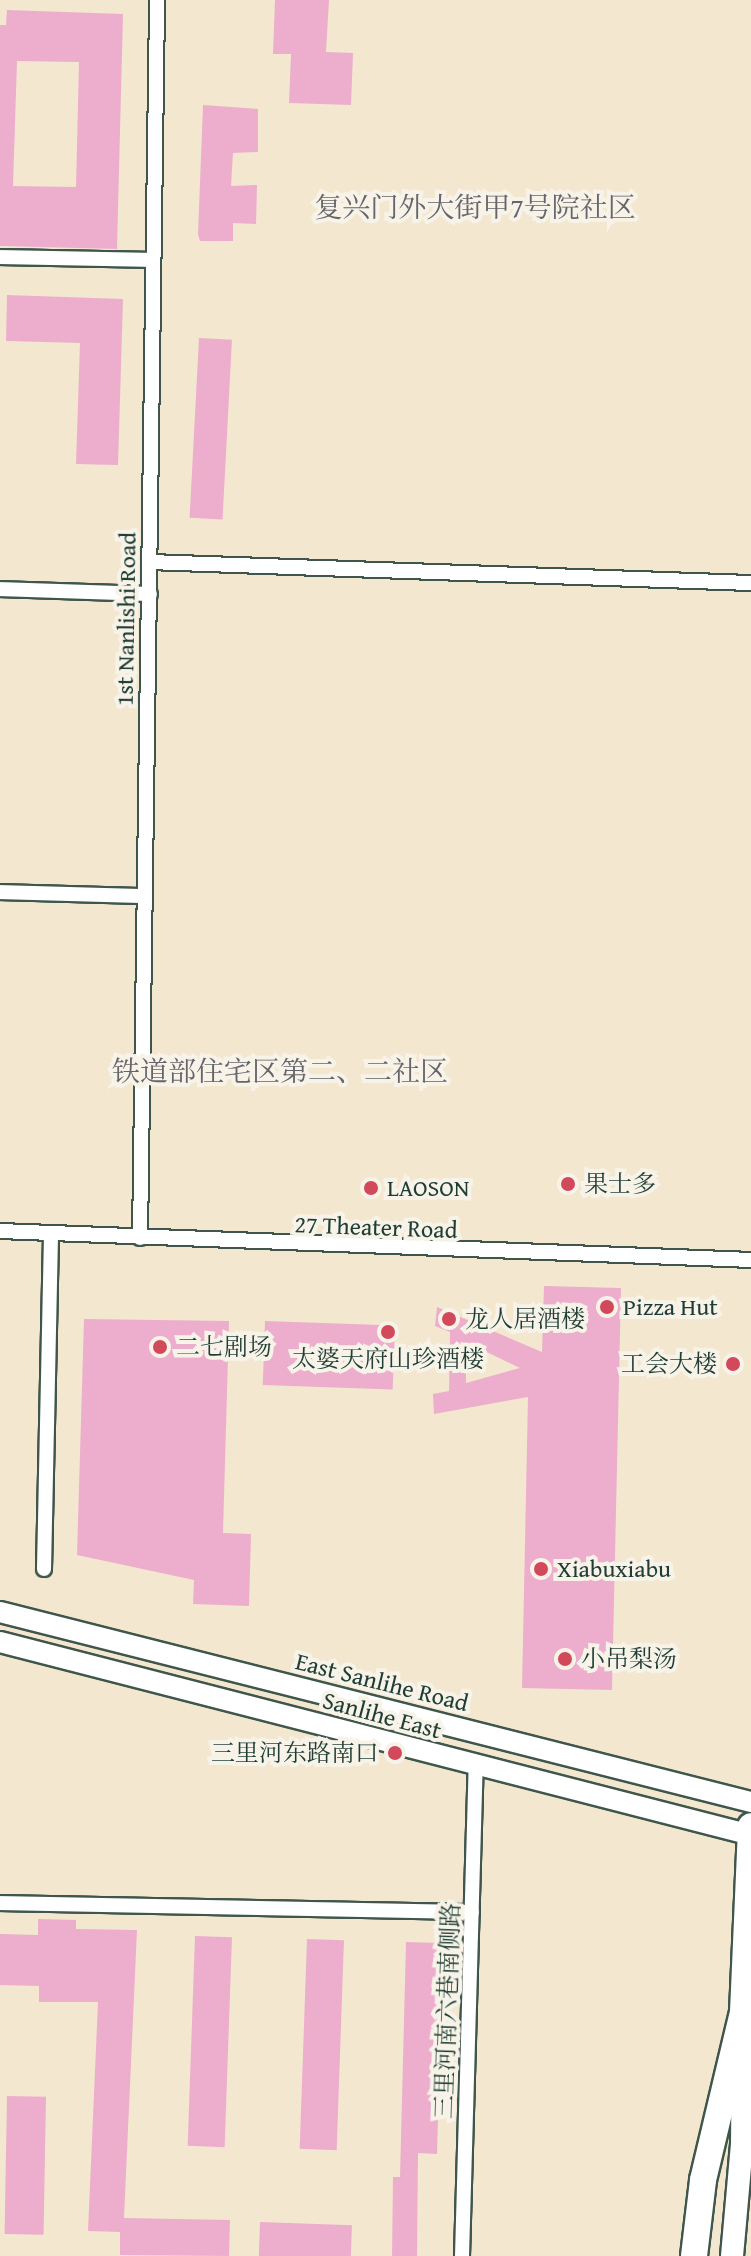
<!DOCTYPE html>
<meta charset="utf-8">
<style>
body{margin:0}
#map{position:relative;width:751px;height:2256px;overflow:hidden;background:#f3e7d0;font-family:"Gentium Book Plus","Noto Serif SC",serif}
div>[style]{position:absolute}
.building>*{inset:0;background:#edaecd;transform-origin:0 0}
.roads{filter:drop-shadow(2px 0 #3f564b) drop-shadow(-2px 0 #3f564b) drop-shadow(0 2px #3f564b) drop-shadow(0 -2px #3f564b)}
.street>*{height:14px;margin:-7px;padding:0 7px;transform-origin:7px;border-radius:7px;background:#fff}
.secondary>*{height:20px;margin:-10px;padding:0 10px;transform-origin:10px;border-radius:10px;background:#fff}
.primary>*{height:22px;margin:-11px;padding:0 11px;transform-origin:11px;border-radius:11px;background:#fff}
.highway>*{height:26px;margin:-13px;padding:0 13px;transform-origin:13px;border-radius:13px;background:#fff}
.dots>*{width:22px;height:22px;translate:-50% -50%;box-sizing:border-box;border:4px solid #f7f3e8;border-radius:50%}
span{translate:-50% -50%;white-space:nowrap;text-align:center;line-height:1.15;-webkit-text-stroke:8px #f7f3e8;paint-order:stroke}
.street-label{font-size:24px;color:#1f3d34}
.poi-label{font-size:24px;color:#1f3d34}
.left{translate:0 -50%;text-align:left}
.right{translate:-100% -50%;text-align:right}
.quarter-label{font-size:28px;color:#67656a}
</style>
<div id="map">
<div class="building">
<div style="clip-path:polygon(275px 0,329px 0,326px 52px,353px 53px,351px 105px,289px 103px,291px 54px,273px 54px)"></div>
<div style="clip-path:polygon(evenodd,7px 10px,123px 14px,117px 249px,0 246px,0 25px,6px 25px,7px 10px,17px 61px,79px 62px,76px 187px,13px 186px,17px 61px)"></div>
<div style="clip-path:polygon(203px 105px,258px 109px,258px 152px,233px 153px,231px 186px,257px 185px,256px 224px,233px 223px,233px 241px,200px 241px,198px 234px)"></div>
<div style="clip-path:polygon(7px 295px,123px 299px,118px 465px,76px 464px,80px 343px,6px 341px)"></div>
<div style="left:199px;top:338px;width:33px;height:180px;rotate:3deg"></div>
<div style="clip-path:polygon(evenodd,544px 1286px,621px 1288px,612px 1690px,522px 1688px,528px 1397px,434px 1414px,433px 1394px,449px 1391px,450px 1332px,435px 1326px,437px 1307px,542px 1352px,544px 1286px,466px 1342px,520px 1368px,466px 1383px,466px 1342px)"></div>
<div style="clip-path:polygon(84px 1319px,229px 1321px,223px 1533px,251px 1534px,249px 1606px,193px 1604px,194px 1580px,77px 1555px)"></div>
<div style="left:265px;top:1321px;width:130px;height:64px;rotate:2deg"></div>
<div style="clip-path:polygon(38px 1919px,76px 1920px,76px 1929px,137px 1930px,124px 2218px,230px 2220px,229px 2256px,120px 2255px,120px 2232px,88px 2231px,98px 2002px,39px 2002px,39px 1986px,0 1985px,0 1934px,38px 1935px)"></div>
<div style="left:195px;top:1936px;width:37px;height:210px;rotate:2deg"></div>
<div style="left:307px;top:1939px;width:37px;height:210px;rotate:2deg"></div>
<div style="clip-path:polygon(406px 1942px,443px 1943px,437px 2154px,418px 2153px,417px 2256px,392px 2256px,393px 2177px,400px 2177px)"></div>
<div style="left:7px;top:2096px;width:39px;height:138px;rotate:1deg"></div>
<div style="left:260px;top:2222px;width:92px;height:34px;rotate:2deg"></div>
</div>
<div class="roads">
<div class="street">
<div style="left:0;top:257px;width:150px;rotate:1.1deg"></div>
<div style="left:149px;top:562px;width:602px;rotate:2deg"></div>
<div style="left:0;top:589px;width:150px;rotate:1.9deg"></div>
<div style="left:0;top:892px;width:142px;rotate:1.6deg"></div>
<div style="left:0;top:1231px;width:752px;rotate:2.21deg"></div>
<div style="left:140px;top:1238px;width:1238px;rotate:-89.21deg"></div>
<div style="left:44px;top:1569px;width:334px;rotate:-88.8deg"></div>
<div style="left:0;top:1903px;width:472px;rotate:1.1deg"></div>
<div style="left:462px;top:2256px;width:489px;rotate:-88.4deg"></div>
</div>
<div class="secondary">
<div style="left:0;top:1612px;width:775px;rotate:14.2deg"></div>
<div style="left:0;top:1642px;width:775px;rotate:14.41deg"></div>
</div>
<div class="primary">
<div style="left:732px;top:2256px;width:113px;rotate:-84.9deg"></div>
<div style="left:742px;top:2143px;width:101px;rotate:-89.4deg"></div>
</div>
<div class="highway">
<div style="left:694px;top:2256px;width:77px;rotate:-83.2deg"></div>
<div style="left:703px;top:2180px;width:173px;rotate:-76.6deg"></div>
<div style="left:743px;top:2012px;width:186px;rotate:-87.5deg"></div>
</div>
</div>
<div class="dots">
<div style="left:568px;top:1184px;background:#d1495b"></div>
<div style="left:371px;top:1188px;background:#d1495b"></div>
<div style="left:607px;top:1307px;background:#d1495b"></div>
<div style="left:449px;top:1319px;background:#d1495b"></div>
<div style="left:388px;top:1332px;background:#d1495b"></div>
<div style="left:160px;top:1347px;background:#d1495b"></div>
<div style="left:733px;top:1364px;background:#d1495b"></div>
<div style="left:541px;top:1569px;background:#d1495b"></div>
<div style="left:565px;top:1659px;background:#d1495b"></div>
<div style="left:395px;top:1753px;background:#d1495b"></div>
</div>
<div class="street-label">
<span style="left:126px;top:619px;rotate:-89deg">1st Nanlishi Road</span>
<span style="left:376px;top:1227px;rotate:2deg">27 Theater Road</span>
<span style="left:382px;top:1682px;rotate:14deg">East Sanlihe Road</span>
<span style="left:382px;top:1715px;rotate:15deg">Sanlihe East</span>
<span style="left:447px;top:2011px;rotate:-88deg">三里河南六巷南侧路</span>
</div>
<div class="poi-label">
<span class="left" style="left:584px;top:1184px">果士多</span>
<span class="left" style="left:387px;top:1188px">LAOSON</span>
<span class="left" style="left:623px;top:1307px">Pizza Hut</span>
<span class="left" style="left:465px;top:1319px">龙人居酒楼</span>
<span class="left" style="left:176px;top:1347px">二七剧场</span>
<span style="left:388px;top:1359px">太婆天府山珍酒楼</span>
<span class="right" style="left:717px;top:1364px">工会大楼</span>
<span class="left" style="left:557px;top:1569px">Xiabuxiabu</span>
<span class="left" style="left:581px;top:1659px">小吊梨汤</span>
<span class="right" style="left:379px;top:1753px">三里河东路南口</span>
</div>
<div class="quarter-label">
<span style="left:475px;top:207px">复兴门外大街甲7号院社区</span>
<span style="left:280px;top:1071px">铁道部住宅区第二、二社区</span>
</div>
</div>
